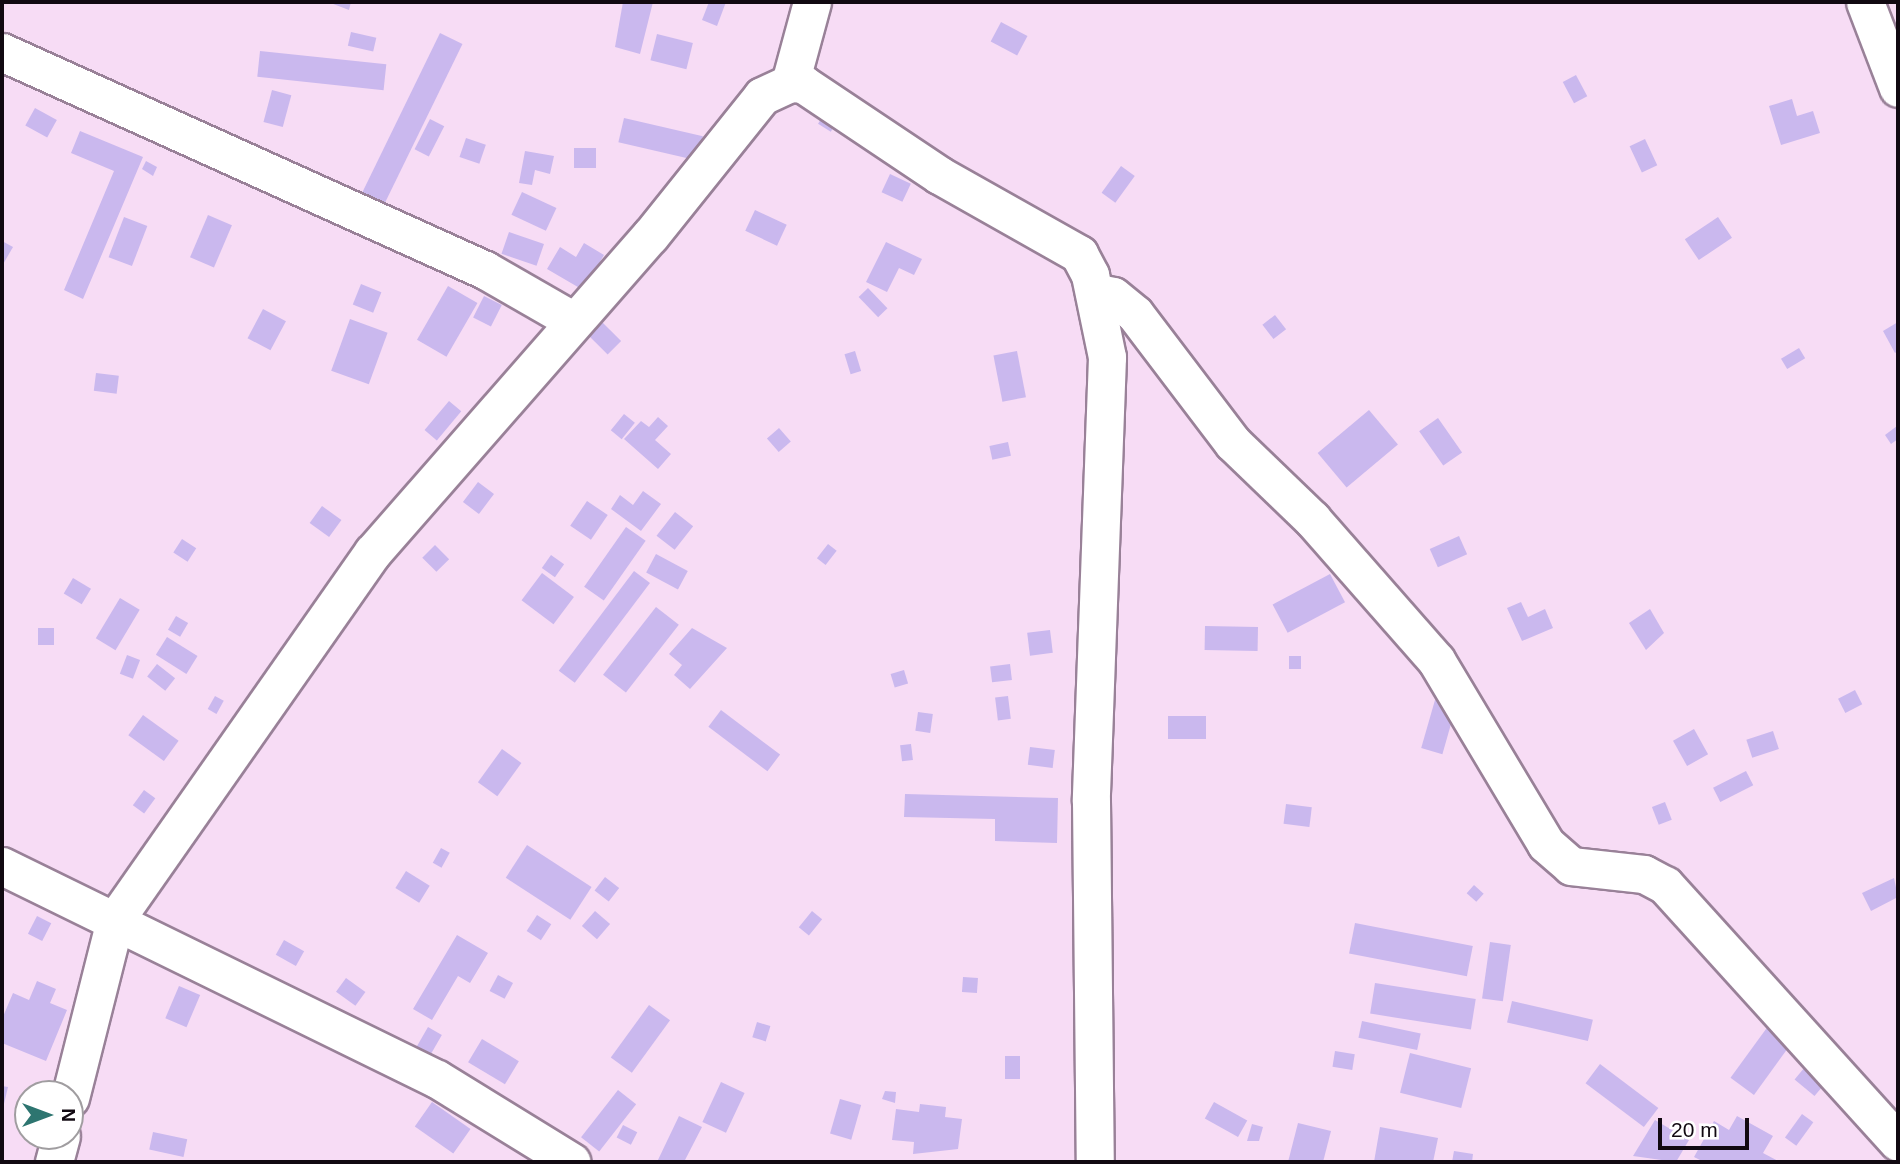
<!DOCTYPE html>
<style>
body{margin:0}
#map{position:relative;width:1900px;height:1164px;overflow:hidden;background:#f7dcf5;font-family:Helvetica,sans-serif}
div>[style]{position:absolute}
.building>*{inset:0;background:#cab8ee;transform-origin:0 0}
.roads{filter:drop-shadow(2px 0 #998198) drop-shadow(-2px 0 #998198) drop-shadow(0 2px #998198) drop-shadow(0 -2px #998198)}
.minor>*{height:37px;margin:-18.5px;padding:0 18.5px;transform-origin:18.5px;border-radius:18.5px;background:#fff}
span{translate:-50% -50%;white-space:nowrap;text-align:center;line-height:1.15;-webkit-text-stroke:7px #fff;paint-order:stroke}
.frame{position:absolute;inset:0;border:4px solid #110911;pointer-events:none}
.north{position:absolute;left:14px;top:1080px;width:70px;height:70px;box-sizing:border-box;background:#fff;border:2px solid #a09da0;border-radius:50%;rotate:90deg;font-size:19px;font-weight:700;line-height:28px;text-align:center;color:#110911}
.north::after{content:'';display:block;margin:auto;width:24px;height:32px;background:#2d7570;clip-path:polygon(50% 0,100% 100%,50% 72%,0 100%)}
.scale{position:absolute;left:1658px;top:1118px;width:91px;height:32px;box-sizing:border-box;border:4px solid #110911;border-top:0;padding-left:9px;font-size:21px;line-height:24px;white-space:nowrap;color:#110911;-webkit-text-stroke:5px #fff;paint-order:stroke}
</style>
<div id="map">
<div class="building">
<div style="clip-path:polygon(328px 2px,351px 2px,349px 10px)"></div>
<div style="clip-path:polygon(623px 2px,653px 2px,640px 54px,615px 47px)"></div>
<div style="clip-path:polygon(709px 2px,726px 2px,717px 26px,702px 20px)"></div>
<div style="left:1001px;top:22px;width:30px;height:22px;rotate:28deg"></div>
<div style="left:351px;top:32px;width:26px;height:14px;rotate:13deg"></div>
<div style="left:440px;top:33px;width:25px;height:179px;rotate:26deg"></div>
<div style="left:657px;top:34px;width:37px;height:27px;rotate:14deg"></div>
<div style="left:260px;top:51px;width:127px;height:26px;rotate:6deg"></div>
<div style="left:1576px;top:75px;width:24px;height:15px;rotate:62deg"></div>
<div style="left:272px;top:90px;width:20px;height:33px;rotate:15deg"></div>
<div style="clip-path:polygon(1792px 99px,1797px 116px,1813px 111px,1820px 133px,1781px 145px,1769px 106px)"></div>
<div style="left:35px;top:108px;width:25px;height:20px;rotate:29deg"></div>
<div style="left:826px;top:111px;width:15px;height:15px;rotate:32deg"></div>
<div style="left:624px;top:118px;width:81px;height:25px;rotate:13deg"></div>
<div style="left:430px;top:119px;width:16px;height:34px;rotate:27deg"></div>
<div style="clip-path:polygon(80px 131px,143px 157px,83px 299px,64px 290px,114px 171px,71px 153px)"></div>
<div style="left:466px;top:138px;width:21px;height:20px;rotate:19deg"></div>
<div style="left:1645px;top:139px;width:29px;height:17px;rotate:65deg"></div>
<div style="left:574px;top:148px;width:22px;height:20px"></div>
<div style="clip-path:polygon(525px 151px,554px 156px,550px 174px,535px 170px,532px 185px,519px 183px)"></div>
<div style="clip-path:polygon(146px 161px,157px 167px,153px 176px,142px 169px)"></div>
<div style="left:1121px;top:166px;width:17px;height:33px;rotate:36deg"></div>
<div style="left:890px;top:174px;width:23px;height:20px;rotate:25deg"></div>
<div style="left:522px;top:192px;width:38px;height:25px;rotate:25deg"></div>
<div style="left:755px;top:210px;width:35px;height:23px;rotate:25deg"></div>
<div style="left:208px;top:215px;width:26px;height:46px;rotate:23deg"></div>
<div style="left:124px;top:217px;width:25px;height:43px;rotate:21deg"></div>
<div style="left:1718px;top:217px;width:25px;height:40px;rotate:56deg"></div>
<div style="left:509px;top:232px;width:37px;height:23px;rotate:19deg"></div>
<div style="clip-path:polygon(2px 241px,13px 247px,2px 266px)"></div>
<div style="clip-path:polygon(886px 242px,922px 259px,914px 275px,899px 268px,887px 292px,866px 282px)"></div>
<div style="clip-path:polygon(584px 243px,604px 255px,583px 290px,547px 269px,560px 247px,576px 257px)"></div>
<div style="left:361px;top:284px;width:22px;height:22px;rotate:22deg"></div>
<div style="left:448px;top:286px;width:34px;height:62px;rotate:30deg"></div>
<div style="left:868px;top:288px;width:28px;height:13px;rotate:46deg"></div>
<div style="left:484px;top:296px;width:20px;height:24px;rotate:27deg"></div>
<div style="left:263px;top:309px;width:26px;height:33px;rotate:28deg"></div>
<div style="left:1275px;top:315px;width:18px;height:16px;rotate:52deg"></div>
<div style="left:350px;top:319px;width:40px;height:55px;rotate:20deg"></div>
<div style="left:602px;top:322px;width:27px;height:19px;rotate:45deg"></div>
<div style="clip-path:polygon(1898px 322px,1898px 351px,1895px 353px,1883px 331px)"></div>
<div style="left:1799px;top:348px;width:12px;height:21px;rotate:59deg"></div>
<div style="left:855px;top:351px;width:21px;height:11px;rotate:73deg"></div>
<div style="left:1017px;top:351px;width:47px;height:24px;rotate:79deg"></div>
<div style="left:96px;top:373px;width:23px;height:18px;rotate:7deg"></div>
<div style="left:449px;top:401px;width:16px;height:38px;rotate:40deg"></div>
<div style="left:1369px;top:410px;width:45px;height:67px;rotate:50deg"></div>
<div style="left:624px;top:414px;width:14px;height:21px;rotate:39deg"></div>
<div style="clip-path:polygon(658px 417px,668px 426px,655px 440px,671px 454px,658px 469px,624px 439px,641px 421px,649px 427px)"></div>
<div style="left:1438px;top:418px;width:42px;height:23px;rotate:55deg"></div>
<div style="clip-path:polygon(1897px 426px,1898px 439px,1891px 444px,1885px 435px)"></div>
<div style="left:779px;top:428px;width:18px;height:16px;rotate:49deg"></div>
<div style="left:1008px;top:442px;width:14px;height:19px;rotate:78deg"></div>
<div style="left:478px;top:482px;width:20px;height:25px;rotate:37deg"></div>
<div style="clip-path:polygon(643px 491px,661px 504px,641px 531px,611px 509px,620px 495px,633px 505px)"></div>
<div style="left:587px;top:501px;width:25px;height:30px;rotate:34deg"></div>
<div style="left:322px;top:506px;width:24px;height:21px;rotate:36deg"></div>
<div style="left:675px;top:512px;width:23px;height:30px;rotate:38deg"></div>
<div style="left:626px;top:527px;width:24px;height:73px;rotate:35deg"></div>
<div style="left:1459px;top:536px;width:20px;height:32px;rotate:66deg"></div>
<div style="left:182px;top:539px;width:17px;height:16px;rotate:33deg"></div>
<div style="left:828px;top:544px;width:11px;height:18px;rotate:38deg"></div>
<div style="left:435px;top:545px;width:20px;height:18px;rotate:45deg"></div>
<div style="left:656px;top:554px;width:36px;height:21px;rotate:28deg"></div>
<div style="left:551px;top:555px;width:16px;height:16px;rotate:35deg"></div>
<div style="left:634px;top:571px;width:20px;height:125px;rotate:37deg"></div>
<div style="left:542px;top:573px;width:40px;height:34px;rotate:37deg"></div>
<div style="left:1330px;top:574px;width:32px;height:65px;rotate:62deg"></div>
<div style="left:73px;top:578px;width:21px;height:18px;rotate:31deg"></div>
<div style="left:120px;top:598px;width:23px;height:47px;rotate:31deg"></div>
<div style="clip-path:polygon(1521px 602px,1528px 617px,1545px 609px,1553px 628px,1522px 641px,1507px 608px)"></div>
<div style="left:656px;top:607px;width:29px;height:86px;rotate:38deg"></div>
<div style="clip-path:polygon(1650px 609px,1664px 633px,1646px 650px,1629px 623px)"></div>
<div style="left:176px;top:616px;width:14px;height:16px;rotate:30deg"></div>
<div style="left:1205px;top:626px;width:53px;height:24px;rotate:1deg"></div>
<div style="left:38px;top:628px;width:16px;height:17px"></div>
<div style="clip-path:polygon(692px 628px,727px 648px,690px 689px,674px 675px,682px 665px,669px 654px)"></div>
<div style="left:1050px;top:630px;width:23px;height:23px;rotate:83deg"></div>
<div style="left:167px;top:637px;width:36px;height:21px;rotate:32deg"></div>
<div style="left:127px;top:655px;width:14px;height:20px;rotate:21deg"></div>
<div style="left:1301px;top:656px;width:13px;height:12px;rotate:90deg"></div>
<div style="left:157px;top:664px;width:23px;height:16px;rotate:38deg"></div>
<div style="left:1010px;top:664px;width:16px;height:20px;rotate:83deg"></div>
<div style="left:904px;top:670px;width:14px;height:14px;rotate:73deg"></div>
<div style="left:1855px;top:690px;width:16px;height:19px;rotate:63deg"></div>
<div style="left:215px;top:696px;width:10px;height:15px;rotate:29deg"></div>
<div style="left:1008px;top:696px;width:23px;height:13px;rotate:83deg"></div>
<div style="left:1435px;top:700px;width:22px;height:50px;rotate:16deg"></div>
<div style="left:721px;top:710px;width:74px;height:21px;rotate:37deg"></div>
<div style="left:918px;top:712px;width:15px;height:19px;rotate:8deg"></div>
<div style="left:143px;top:715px;width:44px;height:25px;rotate:36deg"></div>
<div style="left:1168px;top:716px;width:38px;height:23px"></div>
<div style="left:1694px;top:729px;width:29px;height:24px;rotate:61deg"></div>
<div style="left:1773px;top:731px;width:19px;height:28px;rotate:72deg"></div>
<div style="left:911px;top:744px;width:16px;height:11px;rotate:83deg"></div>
<div style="left:1030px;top:747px;width:25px;height:18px;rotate:7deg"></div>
<div style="left:502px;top:749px;width:24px;height:41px;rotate:36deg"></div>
<div style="left:1746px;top:771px;width:16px;height:37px;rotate:63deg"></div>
<div style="left:144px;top:790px;width:14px;height:19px;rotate:36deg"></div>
<div style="clip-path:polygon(905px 794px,1058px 798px,1057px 843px,995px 841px,995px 819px,904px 817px)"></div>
<div style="left:1665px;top:802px;width:19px;height:14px;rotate:69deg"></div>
<div style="left:1286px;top:804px;width:26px;height:20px;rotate:7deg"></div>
<div style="left:527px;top:845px;width:77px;height:39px;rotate:33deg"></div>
<div style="left:441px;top:848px;width:10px;height:17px;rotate:29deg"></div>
<div style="left:406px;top:871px;width:28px;height:20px;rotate:32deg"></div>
<div style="left:605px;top:877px;width:18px;height:17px;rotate:38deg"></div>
<div style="clip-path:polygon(1894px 878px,1898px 897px,1871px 911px,1862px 893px)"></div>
<div style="left:1474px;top:885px;width:13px;height:11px;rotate:42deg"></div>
<div style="left:595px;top:911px;width:20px;height:20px;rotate:41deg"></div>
<div style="left:812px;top:911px;width:13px;height:21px;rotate:39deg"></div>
<div style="left:537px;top:915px;width:17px;height:19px;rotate:33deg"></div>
<div style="left:37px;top:916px;width:16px;height:20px;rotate:27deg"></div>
<div style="left:1355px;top:923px;width:120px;height:31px;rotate:11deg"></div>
<div style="clip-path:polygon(457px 935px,488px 953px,470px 983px,458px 976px,432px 1020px,413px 1009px)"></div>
<div style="left:284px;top:940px;width:23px;height:17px;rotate:29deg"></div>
<div style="left:1490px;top:942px;width:21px;height:57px;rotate:8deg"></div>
<div style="left:498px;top:975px;width:17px;height:18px;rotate:28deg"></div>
<div style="left:963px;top:977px;width:15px;height:15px;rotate:4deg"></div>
<div style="left:346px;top:978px;width:24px;height:17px;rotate:36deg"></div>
<div style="clip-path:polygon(37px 981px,56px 989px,50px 1003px,67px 1010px,46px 1061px,2px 1043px,2px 1019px,13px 993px,29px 1000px)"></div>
<div style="left:1375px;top:983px;width:102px;height:31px;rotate:9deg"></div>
<div style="left:179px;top:986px;width:23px;height:35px;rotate:23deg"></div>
<div style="left:1512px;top:1001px;width:83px;height:22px;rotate:13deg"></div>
<div style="left:649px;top:1005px;width:26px;height:65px;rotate:36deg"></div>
<div style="left:1774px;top:1018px;width:29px;height:74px;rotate:36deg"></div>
<div style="left:1362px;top:1021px;width:60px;height:17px;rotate:12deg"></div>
<div style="left:757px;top:1022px;width:14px;height:16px;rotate:17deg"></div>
<div style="left:428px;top:1027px;width:16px;height:23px;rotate:30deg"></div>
<div style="left:482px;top:1039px;width:43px;height:27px;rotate:31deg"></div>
<div style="left:1335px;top:1051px;width:20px;height:16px;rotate:9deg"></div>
<div style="left:1410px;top:1053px;width:63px;height:41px;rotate:14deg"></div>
<div style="left:1005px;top:1056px;width:15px;height:23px"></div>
<div style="left:1810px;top:1061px;width:26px;height:24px;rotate:40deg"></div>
<div style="left:1600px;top:1064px;width:73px;height:24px;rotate:37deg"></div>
<div style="left:721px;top:1082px;width:26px;height:44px;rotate:25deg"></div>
<div style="clip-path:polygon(2px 1086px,8px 1087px,3px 1108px,2px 1108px)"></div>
<div style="left:618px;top:1090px;width:23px;height:60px;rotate:38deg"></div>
<div style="clip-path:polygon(885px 1091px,896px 1092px,895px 1103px,882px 1099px)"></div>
<div style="left:840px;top:1099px;width:22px;height:36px;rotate:16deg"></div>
<div style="left:432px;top:1102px;width:47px;height:30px;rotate:35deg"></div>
<div style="left:1214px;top:1102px;width:38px;height:19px;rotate:29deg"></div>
<div style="clip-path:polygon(920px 1104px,946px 1107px,945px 1117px,962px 1119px,958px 1149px,913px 1154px,914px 1142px,892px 1140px,896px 1109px,919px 1112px)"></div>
<div style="left:1802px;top:1114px;width:14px;height:29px;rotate:36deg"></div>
<div style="clip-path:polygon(679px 1116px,702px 1127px,684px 1162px,657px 1162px)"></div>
<div style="clip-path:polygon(1737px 1116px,1773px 1136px,1763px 1153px,1780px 1162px,1704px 1162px,1694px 1157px,1714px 1121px,1729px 1130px)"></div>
<div style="clip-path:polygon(1655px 1120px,1689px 1140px,1676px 1162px,1633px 1156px)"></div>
<div style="clip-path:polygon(1298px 1123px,1331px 1131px,1323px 1162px,1288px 1162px)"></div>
<div style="clip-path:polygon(1252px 1124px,1263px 1127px,1259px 1141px,1247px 1141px)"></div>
<div style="left:623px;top:1125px;width:16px;height:14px;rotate:27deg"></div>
<div style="clip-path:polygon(1380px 1127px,1438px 1138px,1433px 1162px,1374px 1162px)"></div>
<div style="left:153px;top:1132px;width:35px;height:18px;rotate:12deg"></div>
<div style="clip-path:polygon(1454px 1151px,1473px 1154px,1472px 1162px,1452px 1162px)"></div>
</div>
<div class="roads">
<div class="minor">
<div style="left:1865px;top:2px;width:92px;rotate:69deg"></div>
<div style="left:2px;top:52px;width:530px;rotate:24.29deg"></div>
<div style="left:485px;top:270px;width:100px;rotate:29.9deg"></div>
<div style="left:790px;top:83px;width:84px;rotate:-74.8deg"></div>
<div style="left:1094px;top:292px;width:19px;rotate:12deg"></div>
<div style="left:1113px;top:296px;width:28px;rotate:39deg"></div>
<div style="left:1135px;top:314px;width:162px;rotate:52.8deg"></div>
<div style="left:1233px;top:443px;width:110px;rotate:43.9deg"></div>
<div style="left:1312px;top:519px;width:188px;rotate:48.7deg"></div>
<div style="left:1436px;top:660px;width:214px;rotate:59.1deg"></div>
<div style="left:1546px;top:844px;width:33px;rotate:41deg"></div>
<div style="left:1571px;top:866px;width:73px;rotate:6.3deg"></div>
<div style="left:1644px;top:874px;width:24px;rotate:28deg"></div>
<div style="left:1665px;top:885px;width:347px;rotate:47.8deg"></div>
<div style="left:2px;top:866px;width:484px;rotate:26.1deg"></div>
<div style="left:437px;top:1079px;width:158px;rotate:31.6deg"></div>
<div style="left:70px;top:1098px;width:184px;rotate:-75.8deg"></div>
<div style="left:115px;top:920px;width:449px;rotate:-55deg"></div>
<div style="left:373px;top:552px;width:420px;rotate:-48.8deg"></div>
<div style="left:650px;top:236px;width:179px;rotate:-51.3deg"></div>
<div style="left:762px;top:96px;width:31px;rotate:-25deg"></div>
<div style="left:790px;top:83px;width:13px;rotate:4deg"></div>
<div style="left:803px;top:84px;width:164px;rotate:33.8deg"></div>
<div style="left:939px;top:175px;width:161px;rotate:29.4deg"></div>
<div style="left:1079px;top:254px;width:24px;rotate:62deg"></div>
<div style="left:1090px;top:275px;width:84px;rotate:78.3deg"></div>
<div style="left:1107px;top:357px;width:444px;rotate:92.1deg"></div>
<div style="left:1091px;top:801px;width:361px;rotate:89.4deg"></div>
<div style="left:54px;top:1162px;width:27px;rotate:-75deg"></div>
</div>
</div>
<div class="frame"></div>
<div class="north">N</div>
<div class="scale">20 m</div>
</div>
